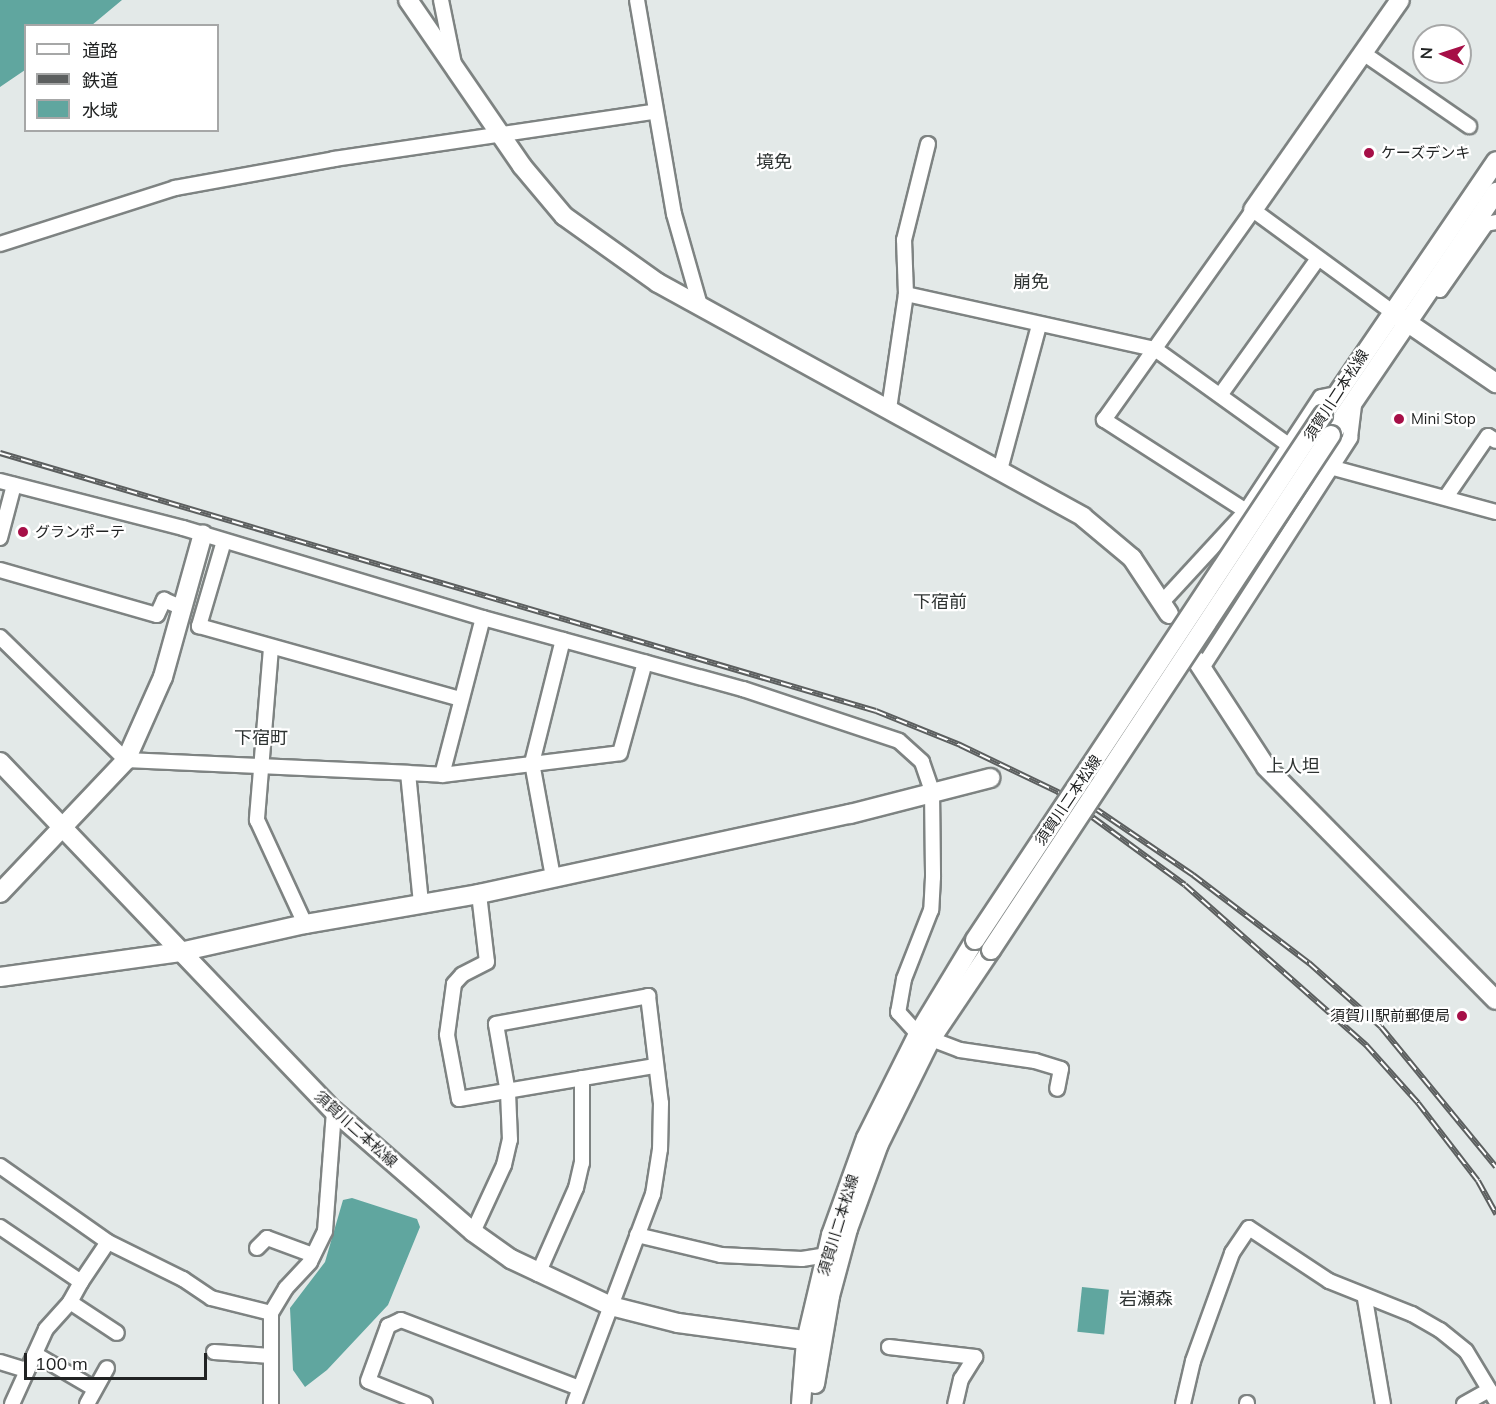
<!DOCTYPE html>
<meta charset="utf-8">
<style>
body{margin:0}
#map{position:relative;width:1496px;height:1404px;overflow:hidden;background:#e3e9e8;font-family:Mulish,"Noto Sans JP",sans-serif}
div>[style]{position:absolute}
.water>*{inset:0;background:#60a69f;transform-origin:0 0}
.roads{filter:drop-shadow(2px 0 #7e8382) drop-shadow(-2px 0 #7e8382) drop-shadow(0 2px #7e8382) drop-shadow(0 -2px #7e8382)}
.street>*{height:14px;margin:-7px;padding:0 7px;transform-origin:7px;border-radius:7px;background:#fff}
.secondary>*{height:18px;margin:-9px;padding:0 9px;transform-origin:9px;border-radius:9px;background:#fff}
.rail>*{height:6px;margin-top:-3px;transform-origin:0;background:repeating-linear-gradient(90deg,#fff 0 11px,#5c5f5f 0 22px);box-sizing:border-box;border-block:2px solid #5c5f5f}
.bridges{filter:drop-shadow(2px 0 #7e8382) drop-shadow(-2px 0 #7e8382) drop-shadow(0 2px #7e8382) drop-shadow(0 -2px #7e8382)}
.secondary-bridge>*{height:18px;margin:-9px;padding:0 9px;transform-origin:9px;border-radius:9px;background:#fff}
.dots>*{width:16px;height:16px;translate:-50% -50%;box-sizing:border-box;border:3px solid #fff;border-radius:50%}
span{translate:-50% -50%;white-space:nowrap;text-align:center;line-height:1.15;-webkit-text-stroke:4.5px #fff;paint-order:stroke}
.poi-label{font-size:15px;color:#212323}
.left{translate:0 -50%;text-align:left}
.right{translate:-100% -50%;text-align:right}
.street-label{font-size:15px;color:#212323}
.quarter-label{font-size:18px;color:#2e3332}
.legend{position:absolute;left:24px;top:24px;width:195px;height:108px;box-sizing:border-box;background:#fff;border:2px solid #a6a7a7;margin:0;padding:8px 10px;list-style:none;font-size:18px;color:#212323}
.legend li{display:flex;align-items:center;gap:12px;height:30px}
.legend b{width:30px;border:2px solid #a6a7a7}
.north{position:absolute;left:1412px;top:24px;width:60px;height:60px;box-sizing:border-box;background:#fff;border:2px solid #a6a7a7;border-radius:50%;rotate:273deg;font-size:16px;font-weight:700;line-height:24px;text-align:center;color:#212323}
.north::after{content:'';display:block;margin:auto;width:21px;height:27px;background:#a60f47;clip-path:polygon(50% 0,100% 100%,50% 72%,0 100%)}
.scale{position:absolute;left:24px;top:1353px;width:183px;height:27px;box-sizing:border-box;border:3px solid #212323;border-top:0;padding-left:8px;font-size:18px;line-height:21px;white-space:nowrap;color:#212323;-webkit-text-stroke:4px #fff;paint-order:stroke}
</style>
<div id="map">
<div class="water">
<div style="clip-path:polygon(0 0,122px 0,92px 25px,26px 26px,25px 70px,0 87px)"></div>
<div style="clip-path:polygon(352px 1198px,417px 1219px,420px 1227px,388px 1305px,327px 1370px,305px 1387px,293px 1370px,290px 1308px,325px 1262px,343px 1200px)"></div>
<div style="left:1082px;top:1287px;width:27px;height:45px;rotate:6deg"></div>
</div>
<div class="roads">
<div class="street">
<div style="left:441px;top:0;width:65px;rotate:78.5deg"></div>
<div style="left:637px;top:0;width:217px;rotate:80.2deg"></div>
<div style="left:674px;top:214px;width:95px;rotate:74.1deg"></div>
<div style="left:1363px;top:53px;width:129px;rotate:34.6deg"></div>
<div style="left:0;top:244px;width:184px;rotate:-17.7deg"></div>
<div style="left:175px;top:188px;width:162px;rotate:-10.3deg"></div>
<div style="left:334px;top:159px;width:323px;rotate:-8.4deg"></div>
<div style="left:1440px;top:290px;width:80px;rotate:-55.1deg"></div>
<div style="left:1486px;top:224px;width:10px;rotate:-11deg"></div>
<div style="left:906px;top:294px;width:255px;rotate:12.5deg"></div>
<div style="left:1155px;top:349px;width:166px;rotate:35.7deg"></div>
<div style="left:1221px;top:394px;width:165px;rotate:-54.4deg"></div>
<div style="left:889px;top:409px;width:116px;rotate:-81.6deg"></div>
<div style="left:906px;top:294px;width:54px;rotate:-92.1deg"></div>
<div style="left:904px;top:240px;width:99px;rotate:-76deg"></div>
<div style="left:1330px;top:467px;width:172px;rotate:15.2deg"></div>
<div style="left:1000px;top:470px;width:150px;rotate:-74.9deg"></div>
<div style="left:0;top:481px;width:189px;rotate:14.4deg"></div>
<div style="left:183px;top:528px;width:313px;rotate:16.7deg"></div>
<div style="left:483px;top:618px;width:270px;rotate:15.3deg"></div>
<div style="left:743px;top:689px;width:164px;rotate:18.4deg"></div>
<div style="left:899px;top:741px;width:31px;rotate:42deg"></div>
<div style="left:922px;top:762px;width:31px;rotate:71deg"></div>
<div style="left:932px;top:791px;width:86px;rotate:89.3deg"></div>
<div style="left:933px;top:877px;width:33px;rotate:93deg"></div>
<div style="left:931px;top:910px;width:74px;rotate:111.4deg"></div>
<div style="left:904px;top:979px;width:34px;rotate:100deg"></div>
<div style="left:898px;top:1012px;width:30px;rotate:48deg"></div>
<div style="left:918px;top:1034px;width:45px;rotate:20.9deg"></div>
<div style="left:960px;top:1050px;width:76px;rotate:8.3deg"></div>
<div style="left:1035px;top:1061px;width:27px;rotate:17deg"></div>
<div style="left:1061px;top:1069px;width:20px;rotate:101deg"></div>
<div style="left:1446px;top:497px;width:74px;rotate:-55.5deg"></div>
<div style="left:1488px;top:436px;width:9px;rotate:32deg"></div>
<div style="left:1246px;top:511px;width:169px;rotate:-147.3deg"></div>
<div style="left:1104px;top:420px;width:257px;rotate:-54.6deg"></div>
<div style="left:1253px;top:210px;width:171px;rotate:36.2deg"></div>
<div style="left:0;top:538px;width:55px;rotate:-75.2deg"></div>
<div style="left:224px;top:541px;width:89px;rotate:106.4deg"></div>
<div style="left:199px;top:626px;width:271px;rotate:15.6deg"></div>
<div style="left:0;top:570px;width:163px;rotate:16deg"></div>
<div style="left:157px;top:615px;width:17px;rotate:-65deg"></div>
<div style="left:164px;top:600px;width:21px;rotate:23deg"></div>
<div style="left:1162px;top:602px;width:124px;rotate:-47.3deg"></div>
<div style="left:1246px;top:511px;width:136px;rotate:-56.7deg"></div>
<div style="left:1321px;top:397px;width:15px;rotate:-11deg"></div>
<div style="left:0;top:637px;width:176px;rotate:44.3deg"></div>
<div style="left:126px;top:760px;width:282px;rotate:2.6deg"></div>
<div style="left:408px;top:773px;width:34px;rotate:3deg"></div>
<div style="left:442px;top:775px;width:179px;rotate:-7deg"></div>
<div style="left:620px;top:753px;width:94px;rotate:-74.6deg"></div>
<div style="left:271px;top:648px;width:173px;rotate:94.7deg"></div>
<div style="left:257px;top:820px;width:115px;rotate:65.2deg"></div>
<div style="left:1202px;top:668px;width:274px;rotate:-57.2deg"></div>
<div style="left:1350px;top:438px;width:33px;rotate:-83deg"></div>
<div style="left:408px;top:773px;width:132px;rotate:84.3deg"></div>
<div style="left:442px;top:775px;width:162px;rotate:-75.4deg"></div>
<div style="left:553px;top:877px;width:116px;rotate:-100.4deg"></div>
<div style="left:532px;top:763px;width:127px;rotate:-75.9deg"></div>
<div style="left:479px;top:894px;width:68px;rotate:83.3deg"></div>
<div style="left:487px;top:962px;width:28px;rotate:153deg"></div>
<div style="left:462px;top:975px;width:12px;rotate:132deg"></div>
<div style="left:454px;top:984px;width:51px;rotate:97.8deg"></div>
<div style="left:447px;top:1035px;width:65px;rotate:79.4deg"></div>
<div style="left:459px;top:1099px;width:199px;rotate:-9.6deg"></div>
<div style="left:0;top:1166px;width:132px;rotate:35.1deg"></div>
<div style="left:0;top:1227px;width:98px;rotate:34.2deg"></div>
<div style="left:81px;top:1282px;width:48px;rotate:-56deg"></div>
<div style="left:108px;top:1242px;width:84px;rotate:26.3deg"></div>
<div style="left:183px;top:1279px;width:34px;rotate:34deg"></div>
<div style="left:211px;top:1298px;width:62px;rotate:14deg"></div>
<div style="left:473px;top:1232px;width:74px;rotate:-65.2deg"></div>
<div style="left:504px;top:1165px;width:26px;rotate:-77deg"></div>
<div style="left:510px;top:1140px;width:47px;rotate:-92.4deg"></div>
<div style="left:508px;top:1093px;width:70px;rotate:-99.9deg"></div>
<div style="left:496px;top:1024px;width:155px;rotate:-10.4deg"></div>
<div style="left:648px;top:996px;width:108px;rotate:83.1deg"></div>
<div style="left:661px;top:1103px;width:46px;rotate:91.2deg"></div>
<div style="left:660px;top:1149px;width:46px;rotate:98.8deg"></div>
<div style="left:653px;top:1194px;width:224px;rotate:110.6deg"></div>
<div style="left:637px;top:1235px;width:86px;rotate:13.4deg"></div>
<div style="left:721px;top:1255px;width:81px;rotate:2.8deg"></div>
<div style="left:802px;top:1259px;width:24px;rotate:-9deg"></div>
<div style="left:257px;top:1248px;width:14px;rotate:-45deg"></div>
<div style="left:267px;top:1238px;width:49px;rotate:20.3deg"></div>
<div style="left:538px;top:1274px;width:94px;rotate:-66.2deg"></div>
<div style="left:576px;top:1188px;width:26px;rotate:-77deg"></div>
<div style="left:582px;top:1163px;width:85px;rotate:-90deg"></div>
<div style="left:1365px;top:1299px;width:107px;rotate:80.3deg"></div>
<div style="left:70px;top:1302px;width:56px;rotate:33.4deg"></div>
<div style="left:889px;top:1347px;width:87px;rotate:6.6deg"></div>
<div style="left:975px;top:1357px;width:26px;rotate:122deg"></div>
<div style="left:961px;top:1379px;width:26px;rotate:103deg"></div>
<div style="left:214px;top:1352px;width:57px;rotate:4deg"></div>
<div style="left:35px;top:1354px;width:69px;rotate:30.3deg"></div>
<div style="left:0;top:1362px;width:28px;rotate:17deg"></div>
<div style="left:12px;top:1404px;width:82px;rotate:-65.6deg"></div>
<div style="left:46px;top:1329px;width:36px;rotate:-48deg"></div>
<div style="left:70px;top:1302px;width:23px;rotate:-61deg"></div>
<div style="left:87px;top:1404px;width:41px;rotate:-60.9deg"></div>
<div style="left:271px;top:1404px;width:91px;rotate:-90deg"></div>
<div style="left:271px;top:1313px;width:29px;rotate:-59deg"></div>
<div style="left:286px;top:1288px;width:35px;rotate:-47deg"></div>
<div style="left:310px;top:1262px;width:34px;rotate:-64deg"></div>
<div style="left:325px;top:1231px;width:120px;rotate:-85.7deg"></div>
<div style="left:425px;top:1404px;width:61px;rotate:-158deg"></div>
<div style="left:368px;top:1381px;width:59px;rotate:-70deg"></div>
<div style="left:388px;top:1326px;width:14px;rotate:-25deg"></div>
<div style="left:401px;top:1320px;width:191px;rotate:20.9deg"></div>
<div style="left:1183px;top:1404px;width:44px;rotate:-76.9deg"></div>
<div style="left:1193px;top:1361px;width:115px;rotate:-70.1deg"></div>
<div style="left:1232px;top:1253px;width:30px;rotate:-56deg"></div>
<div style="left:1249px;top:1228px;width:96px;rotate:33.5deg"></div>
<div style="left:1329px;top:1281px;width:89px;rotate:21.7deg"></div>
<div style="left:1412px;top:1314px;width:32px;rotate:30deg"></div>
<div style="left:1440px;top:1330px;width:33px;rotate:39deg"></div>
<div style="left:1466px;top:1351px;width:58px;rotate:59deg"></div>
<div style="left:1247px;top:1404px;width:1px;rotate:-90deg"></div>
<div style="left:1464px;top:1404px;width:29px;rotate:-29deg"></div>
</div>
<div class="secondary">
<div style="left:408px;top:0;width:201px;rotate:55.5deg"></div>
<div style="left:522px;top:166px;width:65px;rotate:50deg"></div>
<div style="left:564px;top:216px;width:115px;rotate:35.5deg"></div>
<div style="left:658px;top:283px;width:485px;rotate:28.8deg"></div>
<div style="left:1083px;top:517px;width:64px;rotate:39.9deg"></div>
<div style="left:1132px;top:558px;width:67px;rotate:56.5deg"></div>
<div style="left:1253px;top:210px;width:256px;rotate:-55deg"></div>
<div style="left:1398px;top:316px;width:119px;rotate:34.4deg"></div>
<div style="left:1323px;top:415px;width:307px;rotate:-55.7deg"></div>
<div style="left:1331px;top:435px;width:294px;rotate:-55.8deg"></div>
<div style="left:1197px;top:661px;width:126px;rotate:56.9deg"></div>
<div style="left:1266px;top:767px;width:327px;rotate:45.4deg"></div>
<div style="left:0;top:762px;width:483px;rotate:46.3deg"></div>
<div style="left:334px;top:1111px;width:184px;rotate:41deg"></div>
<div style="left:473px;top:1232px;width:47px;rotate:35.4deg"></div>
<div style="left:511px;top:1259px;width:110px;rotate:25.2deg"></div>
<div style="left:611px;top:1306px;width:69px;rotate:14.2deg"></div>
<div style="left:678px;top:1323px;width:142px;rotate:7.7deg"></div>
<div style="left:0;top:893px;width:183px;rotate:-46.5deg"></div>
<div style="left:126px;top:760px;width:91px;rotate:-66deg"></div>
<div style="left:163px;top:677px;width:148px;rotate:-74.4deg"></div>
<div style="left:0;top:977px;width:182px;rotate:-7.9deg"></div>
<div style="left:180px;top:952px;width:128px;rotate:-12.6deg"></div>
<div style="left:305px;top:924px;width:177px;rotate:-9.8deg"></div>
<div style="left:479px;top:894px;width:380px;rotate:-12.2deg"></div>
<div style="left:850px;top:814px;width:145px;rotate:-14.4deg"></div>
<div style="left:815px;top:1384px;width:89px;rotate:-80.3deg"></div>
<div style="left:830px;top:1296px;width:69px;rotate:-75deg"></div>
<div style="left:848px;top:1229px;width:90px;rotate:-70deg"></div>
<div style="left:879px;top:1144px;width:117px;rotate:-63.7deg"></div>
<div style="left:931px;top:1039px;width:107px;rotate:-56deg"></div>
<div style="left:801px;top:1404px;width:63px;rotate:-85.5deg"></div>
<div style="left:806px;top:1341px;width:109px;rotate:-76.7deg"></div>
<div style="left:831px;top:1235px;width:103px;rotate:-70.2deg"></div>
<div style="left:866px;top:1138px;width:116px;rotate:-63.4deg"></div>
<div style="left:918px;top:1034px;width:110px;rotate:-58.8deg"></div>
</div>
</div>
<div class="rail">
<div style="left:0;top:453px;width:913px;rotate:16.41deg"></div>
<div style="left:876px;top:711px;width:91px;rotate:22deg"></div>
<div style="left:960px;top:745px;width:109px;rotate:25.6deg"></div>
<div style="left:1058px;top:792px;width:157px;rotate:36.2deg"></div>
<div style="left:1185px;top:885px;width:242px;rotate:41.5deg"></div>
<div style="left:1366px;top:1045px;width:78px;rotate:48.1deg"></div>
<div style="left:1418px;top:1103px;width:98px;rotate:52.4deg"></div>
<div style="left:1478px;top:1181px;width:38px;rotate:61deg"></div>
<div style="left:1093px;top:807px;width:121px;rotate:34.2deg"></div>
<div style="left:1193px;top:875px;width:146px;rotate:37.2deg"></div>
<div style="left:1309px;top:963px;width:96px;rotate:41.6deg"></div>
<div style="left:1381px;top:1027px;width:181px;rotate:50.6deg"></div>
</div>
<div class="bridges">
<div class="secondary-bridge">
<div style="left:975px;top:940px;width:630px;rotate:-56.46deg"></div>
<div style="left:991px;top:950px;width:617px;rotate:-56.57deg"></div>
</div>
</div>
<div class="dots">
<div style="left:1369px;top:153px;background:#a60f47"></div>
<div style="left:1399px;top:419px;background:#a60f47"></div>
<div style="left:23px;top:532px;background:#a60f47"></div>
<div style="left:1462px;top:1016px;background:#a60f47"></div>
</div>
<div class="poi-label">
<span class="left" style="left:1381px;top:153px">ケーズデンキ</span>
<span class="left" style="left:1411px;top:419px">Mini Stop</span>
<span class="left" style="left:35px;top:532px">グランポーテ</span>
<span class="right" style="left:1450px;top:1016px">須賀川駅前郵便局</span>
</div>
<div class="street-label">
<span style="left:1336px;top:395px;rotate:-57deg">須賀川二本松線</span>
<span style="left:1068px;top:800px;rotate:-56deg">須賀川二本松線</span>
<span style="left:356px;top:1129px;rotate:42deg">須賀川二本松線</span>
<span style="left:838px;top:1225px;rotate:-73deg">須賀川二本松線</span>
</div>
<div class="quarter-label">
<span style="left:774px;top:162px">境免</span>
<span style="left:1031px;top:282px">崩免</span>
<span style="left:940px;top:602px">下宿前</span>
<span style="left:261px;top:738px">下宿町</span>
<span style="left:1293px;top:766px">上人坦</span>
<span style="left:1146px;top:1299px">岩瀬森</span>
</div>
<ul class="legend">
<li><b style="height:8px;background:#fff"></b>道路</li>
<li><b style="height:8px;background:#5c5f5f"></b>鉄道</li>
<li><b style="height:16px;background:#60a69f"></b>水域</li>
</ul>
<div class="north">N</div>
<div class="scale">100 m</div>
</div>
